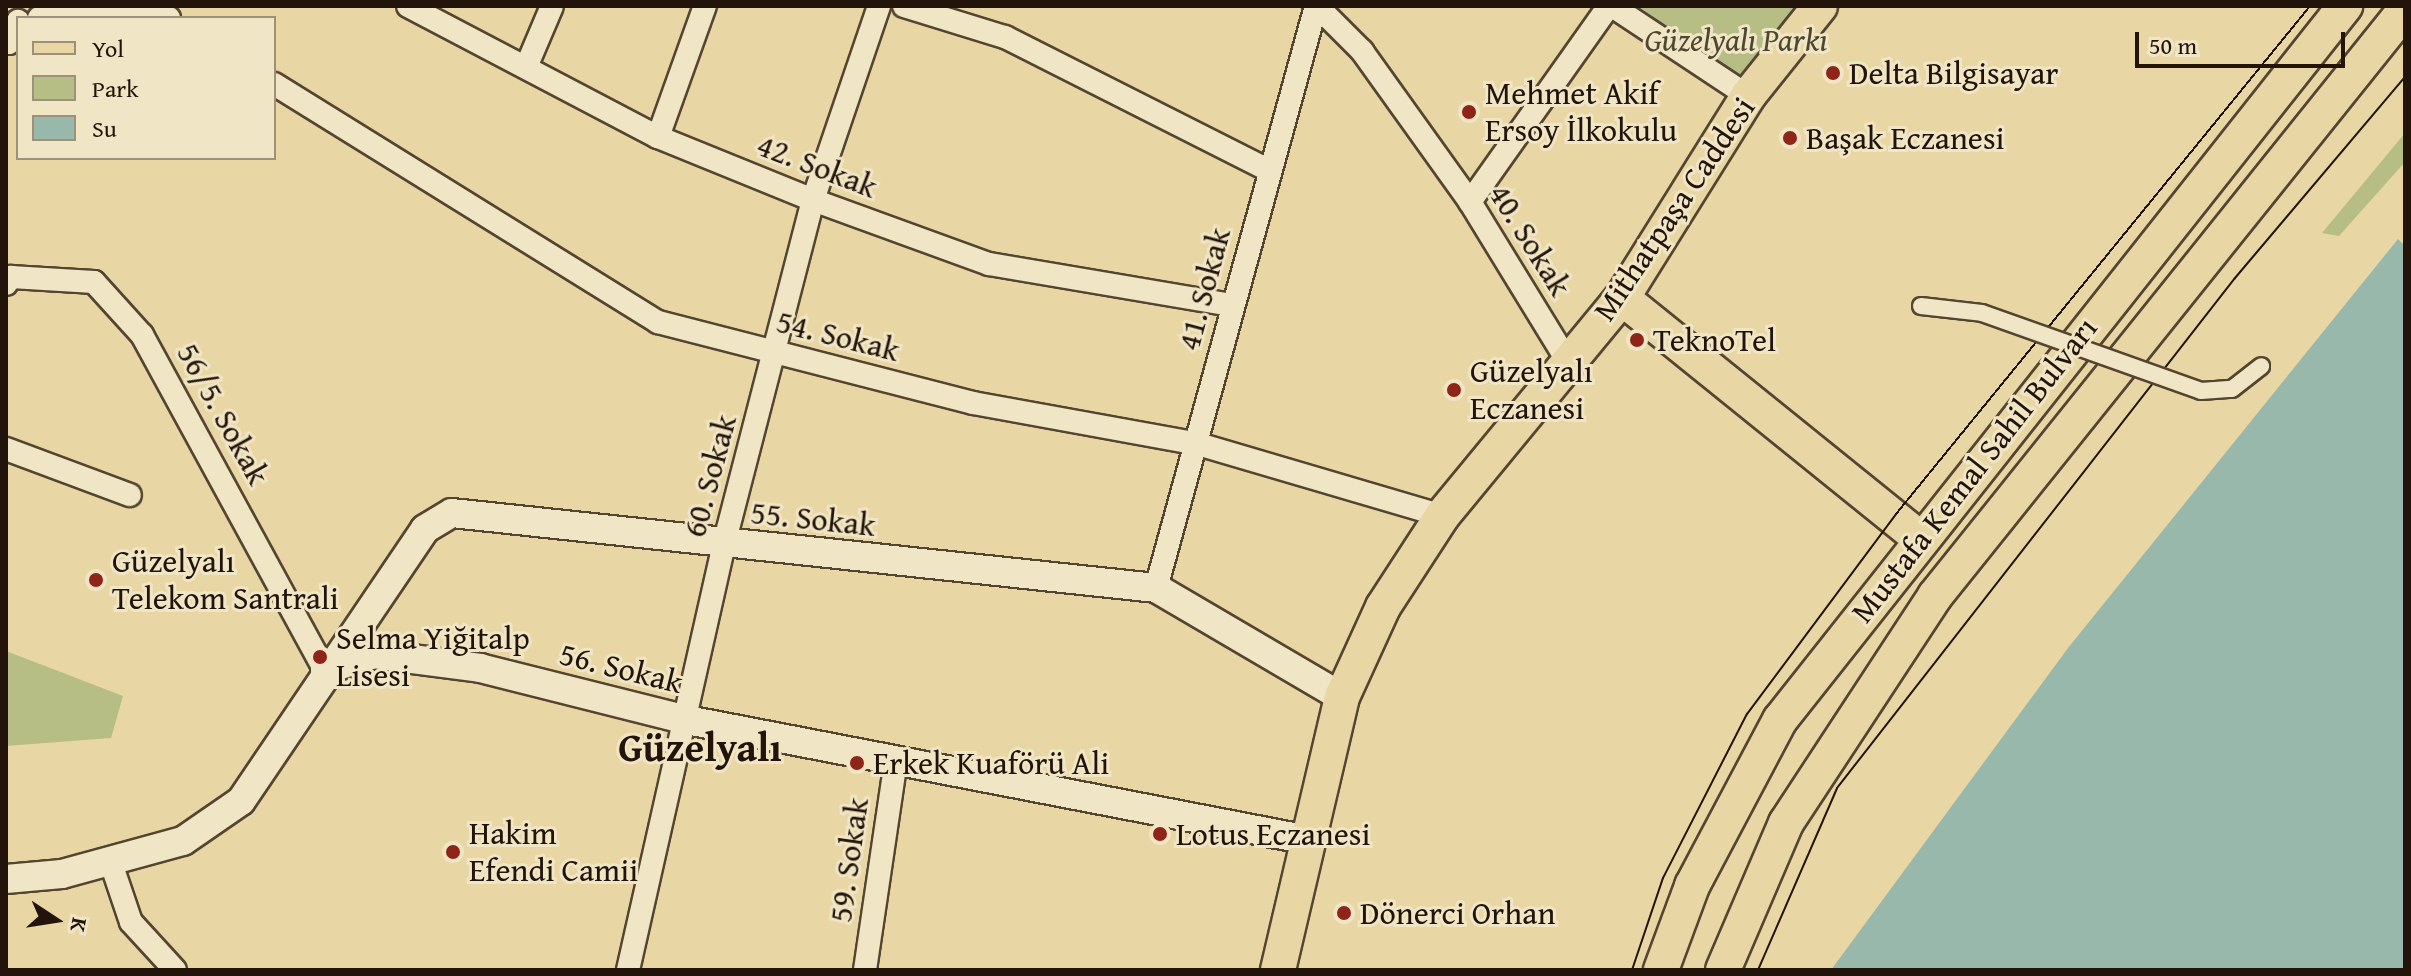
<!DOCTYPE html>
<meta charset="utf-8">
<style>
body{margin:0}
#map{position:relative;width:2411px;height:976px;overflow:hidden;background:#e8d7a5;font-family:"Gentium Book Plus",serif}
div>[style]{position:absolute}
.green>*{inset:0;background:#b6be86}
.water>*{inset:0;background:#98b8ac}
.roads{filter:drop-shadow(2px 0 #544531) drop-shadow(-2px 0 #544531) drop-shadow(0 2px #544531) drop-shadow(0 -2px #544531)}
.minor>*{height:22px;margin:-11px;padding:0 11px;transform-origin:11px;border-radius:11px;background:#f0e5c4}
.tertiary>*{height:28px;margin:-14px;padding:0 14px;transform-origin:14px;border-radius:14px;background:#f0e5c4}
.primary>*{height:34px;margin:-17px;padding:0 17px;transform-origin:17px;border-radius:17px;background:#e8d7a5}
.tram>*{height:2px;margin:-1px;padding:0 1px;transform-origin:1px;border-radius:1px;background:#22140a}
.bridges{filter:drop-shadow(2px 0 #544531) drop-shadow(-2px 0 #544531) drop-shadow(0 2px #544531) drop-shadow(0 -2px #544531)}
.pedestrian-bridge>*{height:16px;margin:-8px;padding:0 8px;transform-origin:8px;border-radius:8px;background:#f0e5c4}
.dots>*{width:22px;height:22px;translate:-50% -50%;box-sizing:border-box;border:4px solid #f0e5c4;border-radius:50%}
span{translate:-50% -50%;white-space:nowrap;text-align:center;line-height:1.15;-webkit-text-stroke:6px #f0e5c4;paint-order:stroke}
.park-label{font-size:32px;color:#4e472f;font-style:italic}
.poi-label{font-size:32px;color:#22140a}
.left{translate:0 -50%;text-align:left}
.street-label{font-size:32px;color:#22140a}
.district-label{font-size:40px;color:#22140a;font-weight:700}
.frame{position:absolute;inset:0;border:8px solid #22140a;pointer-events:none}
.legend{position:absolute;left:16px;top:16px;width:260px;height:144px;box-sizing:border-box;background:#f0e5c4;border:2px solid #9e917a;margin:0;padding:10px 14px;list-style:none;font-size:24px;color:#22140a}
.legend li{display:flex;align-items:center;gap:16px;height:40px}
.legend b{width:40px;border:2px solid #9e917a}
.north{position:absolute;left:16px;top:880px;width:80px;height:80px;-webkit-text-stroke:6px #f0e5c4;paint-order:stroke;rotate:102deg;font-size:22px;font-weight:700;line-height:32px;text-align:center;color:#22140a}
.north::after{content:'';display:block;margin:auto;width:28px;height:36px;background:#22140a;clip-path:polygon(50% 0,100% 100%,50% 72%,0 100%)}
.scale{position:absolute;left:2135px;top:32px;width:210px;height:36px;box-sizing:border-box;border:4px solid #22140a;border-top:0;padding-left:10px;font-size:24px;line-height:28px;white-space:nowrap;color:#22140a;-webkit-text-stroke:6px #f0e5c4;paint-order:stroke}
</style>
<div id="map">
<div class="green">
<div style="clip-path:polygon(1622px 6px,1805px 6px,1743px 85px)"></div>
<div style="clip-path:polygon(2405px 133px,2405px 162px,2339px 236px,2322px 233px)"></div>
<div style="clip-path:polygon(6px 651px,123px 696px,111px 738px,6px 746px)"></div>
</div>
<div class="water">
<div style="clip-path:polygon(2398px 239px,2405px 246px,2405px 970px,1831px 970px,2068px 648px)"></div>
</div>
<div class="roads">
<div class="minor">
<div style="left:408px;top:6px;width:282px;rotate:27.7deg"></div>
<div style="left:658px;top:137px;width:167px;rotate:22.1deg"></div>
<div style="left:813px;top:200px;width:187px;rotate:20deg"></div>
<div style="left:989px;top:264px;width:246px;rotate:9.6deg"></div>
<div style="left:904px;top:6px;width:106px;rotate:17.1deg"></div>
<div style="left:1005px;top:37px;width:295px;rotate:26.8deg"></div>
<div style="left:1317px;top:6px;width:64px;rotate:45deg"></div>
<div style="left:1362px;top:51px;width:186px;rotate:54.4deg"></div>
<div style="left:1470px;top:202px;width:185px;rotate:58.5deg"></div>
<div style="left:1612px;top:6px;width:163px;rotate:33.5deg"></div>
<div style="left:39px;top:18px;width:130px"></div>
<div style="left:9px;top:43px;width:24px;rotate:-68deg"></div>
<div style="left:527px;top:65px;width:64px;rotate:-67deg"></div>
<div style="left:274px;top:84px;width:452px;rotate:31.8deg"></div>
<div style="left:658px;top:322px;width:325px;rotate:14.4deg"></div>
<div style="left:973px;top:403px;width:229px;rotate:10.3deg"></div>
<div style="left:1198px;top:444px;width:254px;rotate:16.4deg"></div>
<div style="left:658px;top:137px;width:139px;rotate:-70.3deg"></div>
<div style="left:1470px;top:202px;width:240px;rotate:-54.7deg"></div>
<div style="left:6px;top:284px;width:9px;rotate:-54deg"></div>
<div style="left:11px;top:277px;width:83px;rotate:3.4deg"></div>
<div style="left:94px;top:282px;width:72px;rotate:47.8deg"></div>
<div style="left:142px;top:335px;width:382px;rotate:61.4deg"></div>
<div style="left:6px;top:449px;width:132px;rotate:20.4deg"></div>
<div style="left:1156px;top:588px;width:604px;rotate:-74.63deg"></div>
<div style="left:111px;top:863px;width:62px;rotate:71.3deg"></div>
<div style="left:131px;top:922px;width:65px;rotate:47.5deg"></div>
<div style="left:628px;top:970px;width:437px;rotate:-77.3deg"></div>
<div style="left:724px;top:544px;width:355px;rotate:-75.5deg"></div>
<div style="left:813px;top:200px;width:205px;rotate:-71.2deg"></div>
<div style="left:865px;top:970px;width:212px;rotate:-81.6deg"></div>
</div>
<div class="tertiary">
<div style="left:325px;top:670px;width:52px;rotate:-18.1deg"></div>
<div style="left:374px;top:654px;width:107px;rotate:7.5deg"></div>
<div style="left:480px;top:668px;width:213px;rotate:14.1deg"></div>
<div style="left:687px;top:720px;width:627px;rotate:10.93deg"></div>
<div style="left:6px;top:879px;width:56px;rotate:-5.1deg"></div>
<div style="left:62px;top:874px;width:125px;rotate:-15.3deg"></div>
<div style="left:183px;top:841px;width:70px;rotate:-34.6deg"></div>
<div style="left:241px;top:801px;width:328px;rotate:-55.9deg"></div>
<div style="left:425px;top:529px;width:31px;rotate:-31deg"></div>
<div style="left:452px;top:513px;width:708px;rotate:6.08deg"></div>
<div style="left:1156px;top:588px;width:216px;rotate:30.4deg"></div>
</div>
<div class="primary">
<div style="left:1622px;top:298px;width:380px;rotate:38.9deg"></div>
<div style="left:1278px;top:970px;width:280px;rotate:-76.8deg"></div>
<div style="left:1342px;top:697px;width:99px;rotate:-65.5deg"></div>
<div style="left:1383px;top:607px;width:108px;rotate:-57deg"></div>
<div style="left:1442px;top:516px;width:283px;rotate:-50.5deg"></div>
<div style="left:1622px;top:298px;width:238px;rotate:-58deg"></div>
<div style="left:1748px;top:96px;width:115px;rotate:-51.3deg"></div>
<div style="left:1661px;top:970px;width:90px;rotate:-69.7deg"></div>
<div style="left:1692px;top:886px;width:188px;rotate:-62.1deg"></div>
<div style="left:1780px;top:720px;width:911px;rotate:-51.64deg"></div>
<div style="left:1723px;top:970px;width:160px;rotate:-66.8deg"></div>
<div style="left:1786px;top:823px;width:272px;rotate:-56.7deg"></div>
<div style="left:1935px;top:596px;width:751px;rotate:-51.27deg"></div>
</div>
</div>
<div class="tram">
<div style="left:1632px;top:970px;width:97px;rotate:-71.4deg"></div>
<div style="left:1663px;top:878px;width:184px;rotate:-62.9deg"></div>
<div style="left:1747px;top:714px;width:249px;rotate:-53.3deg"></div>
<div style="left:1896px;top:514px;width:655px;rotate:-50.82deg"></div>
<div style="left:1758px;top:970px;width:198px;rotate:-66.5deg"></div>
<div style="left:1837px;top:788px;width:647px;rotate:-52.03deg"></div>
<div style="left:2235px;top:278px;width:263px;rotate:-49.8deg"></div>
</div>
<div class="bridges">
<div class="pedestrian-bridge">
<div style="left:1921px;top:306px;width:61px;rotate:6.5deg"></div>
<div style="left:1982px;top:313px;width:232px;rotate:19.6deg"></div>
<div style="left:2201px;top:391px;width:31px;rotate:-4deg"></div>
<div style="left:2232px;top:389px;width:37px;rotate:-38deg"></div>
</div>
</div>
<div class="dots">
<div style="left:1833px;top:73px;background:#8f2418"></div>
<div style="left:1469px;top:112px;background:#8f2418"></div>
<div style="left:1790px;top:138px;background:#8f2418"></div>
<div style="left:1637px;top:340px;background:#8f2418"></div>
<div style="left:1454px;top:390px;background:#8f2418"></div>
<div style="left:96px;top:580px;background:#8f2418"></div>
<div style="left:320px;top:657px;background:#8f2418"></div>
<div style="left:857px;top:763px;background:#8f2418"></div>
<div style="left:1160px;top:834px;background:#8f2418"></div>
<div style="left:453px;top:852px;background:#8f2418"></div>
<div style="left:1344px;top:913px;background:#8f2418"></div>
</div>
<div class="park-label">
<span style="left:1736px;top:40px">Güzelyalı Parkı</span>
</div>
<div class="poi-label">
<span class="left" style="left:1849px;top:73px">Delta Bilgisayar</span>
<span class="left" style="left:1485px;top:112px">Mehmet Akif<br>Ersoy İlkokulu</span>
<span class="left" style="left:1806px;top:138px">Başak Eczanesi</span>
<span class="left" style="left:1653px;top:340px">TeknoTel</span>
<span class="left" style="left:1470px;top:390px">Güzelyalı<br>Eczanesi</span>
<span class="left" style="left:112px;top:580px">Güzelyalı<br>Telekom Santrali</span>
<span class="left" style="left:336px;top:657px">Selma Yiğitalp<br>Lisesi</span>
<span class="left" style="left:873px;top:763px">Erkek Kuaförü Ali</span>
<span class="left" style="left:469px;top:852px">Hakim<br>Efendi Camii</span>
<span class="left" style="left:1176px;top:834px">Lotus Eczanesi</span>
<span class="left" style="left:1360px;top:913px">Dönerci Orhan</span>
</div>
<div class="street-label">
<span style="left:817px;top:166px;rotate:21deg">42. Sokak</span>
<span style="left:1674px;top:209px;rotate:-56deg">Mithatpaşa Caddesi</span>
<span style="left:1530px;top:240px;rotate:58deg">40. Sokak</span>
<span style="left:1204px;top:289px;rotate:-75deg">41. Sokak</span>
<span style="left:838px;top:336px;rotate:14deg">54. Sokak</span>
<span style="left:223px;top:414px;rotate:61deg">56/5. Sokak</span>
<span style="left:1974px;top:470px;rotate:-52deg">Mustafa Kemal Sahil Bulvarı</span>
<span style="left:710px;top:476px;rotate:-75deg">60. Sokak</span>
<span style="left:813px;top:519px;rotate:6deg">55. Sokak</span>
<span style="left:621px;top:668px;rotate:14deg">56. Sokak</span>
<span style="left:849px;top:860px;rotate:-82deg">59. Sokak</span>
</div>
<div class="district-label">
<span style="left:700px;top:747px">Güzelyalı</span>
</div>
<div class="frame"></div>
<ul class="legend">
<li><b style="height:10px;background:#e8d7a5"></b>Yol</li>
<li><b style="height:22px;background:#b6be86"></b>Park</li>
<li><b style="height:22px;background:#98b8ac"></b>Su</li>
</ul>
<div class="north">K</div>
<div class="scale">50 m</div>
</div>
